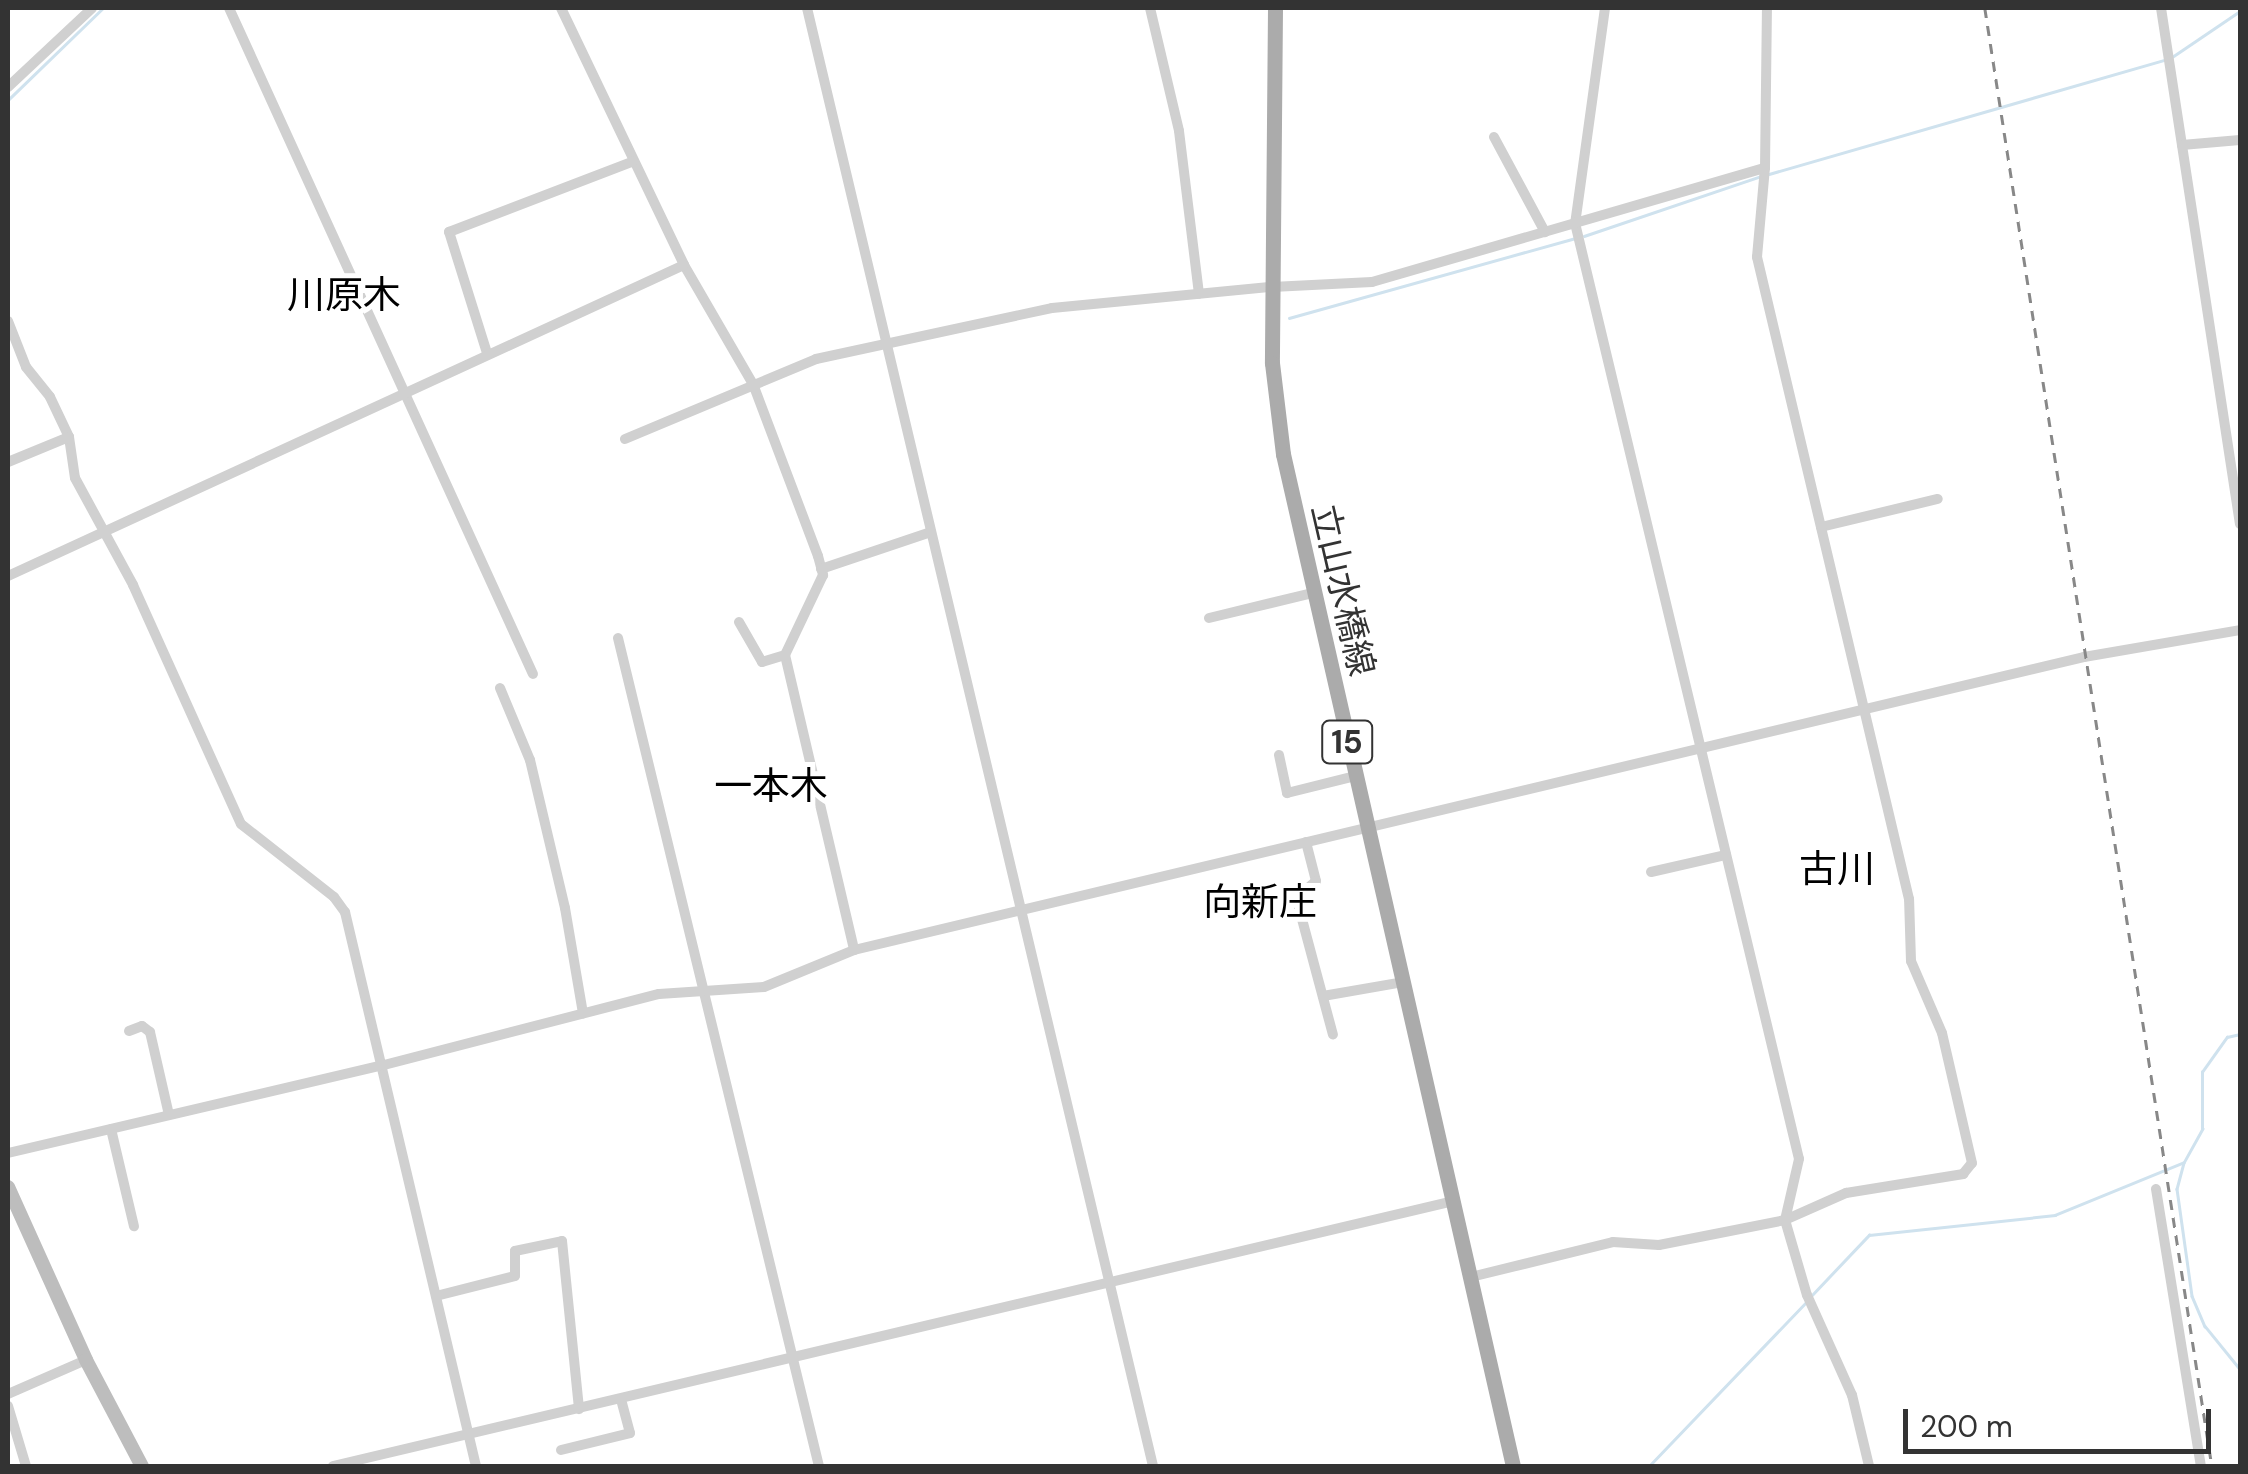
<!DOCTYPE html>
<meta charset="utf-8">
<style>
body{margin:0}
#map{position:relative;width:2248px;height:1474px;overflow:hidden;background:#fff;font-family:"DM Sans","Noto Sans JP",sans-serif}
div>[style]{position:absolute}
.stream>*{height:2.5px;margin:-1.25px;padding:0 1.25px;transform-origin:1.25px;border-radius:1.25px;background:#cfe2ee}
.street>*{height:10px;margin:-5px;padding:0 5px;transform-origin:5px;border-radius:5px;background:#d0d0d0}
.secondary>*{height:14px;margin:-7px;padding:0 7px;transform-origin:7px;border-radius:7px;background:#bdbdbd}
.primary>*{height:15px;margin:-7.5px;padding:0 7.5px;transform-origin:7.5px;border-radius:7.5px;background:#ababab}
.rail>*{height:2.5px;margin-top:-1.25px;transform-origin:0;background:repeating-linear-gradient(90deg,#888 0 10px,transparent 0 18px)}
span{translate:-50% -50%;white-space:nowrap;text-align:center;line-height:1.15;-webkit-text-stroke:10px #fff;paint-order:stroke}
.shield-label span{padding:2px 8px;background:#fff;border:2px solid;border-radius:8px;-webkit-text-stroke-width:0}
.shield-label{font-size:32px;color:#333;font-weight:700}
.street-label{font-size:35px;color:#333}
.neighbourhood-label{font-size:38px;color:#000}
.frame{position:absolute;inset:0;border:10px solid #333;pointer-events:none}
.scale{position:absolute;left:1903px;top:1409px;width:308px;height:45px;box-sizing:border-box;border:5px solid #333;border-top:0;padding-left:12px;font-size:30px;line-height:35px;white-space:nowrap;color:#333;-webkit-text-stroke:8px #fff;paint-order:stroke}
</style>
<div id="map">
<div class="stream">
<div style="left:2172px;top:57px;width:82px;rotate:-34.1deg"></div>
<div style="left:8px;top:100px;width:132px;rotate:-44.1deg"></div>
<div style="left:1769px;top:174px;width:412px;rotate:-16.1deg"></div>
<div style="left:1584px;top:236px;width:187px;rotate:-18.7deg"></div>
<div style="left:1289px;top:318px;width:298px;rotate:-15.6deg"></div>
<div style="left:2184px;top:1163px;width:27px;rotate:105deg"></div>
<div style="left:2177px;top:1189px;width:108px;rotate:82deg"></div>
<div style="left:2192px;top:1296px;width:33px;rotate:67deg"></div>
<div style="left:2205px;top:1326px;width:55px;rotate:50.9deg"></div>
<div style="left:1812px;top:1295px;width:83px;rotate:-46.5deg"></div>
<div style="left:1869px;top:1235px;width:187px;rotate:-6.1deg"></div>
<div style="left:2055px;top:1215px;width:139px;rotate:-22.3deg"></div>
<div style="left:2184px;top:1162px;width:38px;rotate:-61deg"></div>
<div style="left:2202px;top:1129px;width:57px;rotate:-90deg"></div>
<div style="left:2202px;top:1072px;width:43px;rotate:-54.5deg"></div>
<div style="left:2227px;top:1037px;width:13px;rotate:-13deg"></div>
<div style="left:1649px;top:1466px;width:228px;rotate:-46.2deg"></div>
</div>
<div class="street">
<div style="left:229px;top:8px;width:732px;rotate:65.47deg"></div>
<div style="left:561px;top:8px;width:285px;rotate:64.4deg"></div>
<div style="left:684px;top:265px;width:138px;rotate:59.9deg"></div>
<div style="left:753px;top:384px;width:184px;rotate:69.3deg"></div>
<div style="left:818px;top:556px;width:20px;rotate:75deg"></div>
<div style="left:823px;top:575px;width:89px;rotate:115.4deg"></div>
<div style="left:785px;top:655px;width:303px;rotate:76.8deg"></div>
<div style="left:807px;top:8px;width:1498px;rotate:76.65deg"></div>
<div style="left:1150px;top:8px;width:126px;rotate:76.7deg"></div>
<div style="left:1179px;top:131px;width:164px;rotate:83deg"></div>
<div style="left:1605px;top:8px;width:217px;rotate:97.9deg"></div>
<div style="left:1575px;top:223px;width:962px;rotate:76.54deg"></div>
<div style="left:1799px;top:1159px;width:63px;rotate:102.9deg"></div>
<div style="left:1785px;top:1220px;width:78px;rotate:73.7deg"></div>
<div style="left:1807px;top:1295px;width:110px;rotate:65.8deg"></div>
<div style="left:1852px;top:1395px;width:73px;rotate:76.5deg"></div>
<div style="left:2161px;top:8px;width:522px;rotate:81.3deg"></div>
<div style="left:8px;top:87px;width:115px;rotate:-43.2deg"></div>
<div style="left:1494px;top:137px;width:108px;rotate:61.8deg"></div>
<div style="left:2182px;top:145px;width:58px;rotate:-4.9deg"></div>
<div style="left:8px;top:321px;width:49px;rotate:68.6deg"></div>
<div style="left:26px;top:367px;width:38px;rotate:51deg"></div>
<div style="left:50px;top:397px;width:44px;rotate:64.6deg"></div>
<div style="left:69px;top:437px;width:41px;rotate:81.7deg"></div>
<div style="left:75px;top:478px;width:122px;rotate:61.5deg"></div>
<div style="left:133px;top:585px;width:262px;rotate:65.7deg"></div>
<div style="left:241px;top:824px;width:118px;rotate:38.1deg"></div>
<div style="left:334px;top:897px;width:19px;rotate:54deg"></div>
<div style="left:345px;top:912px;width:569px;rotate:76.7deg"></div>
<div style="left:487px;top:353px;width:127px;rotate:-107.4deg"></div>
<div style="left:449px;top:232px;width:198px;rotate:-21deg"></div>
<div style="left:625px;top:439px;width:207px;rotate:-22.7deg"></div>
<div style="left:816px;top:359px;width:241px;rotate:-12.2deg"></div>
<div style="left:1052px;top:308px;width:221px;rotate:-5.5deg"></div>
<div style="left:1272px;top:287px;width:100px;rotate:-2.9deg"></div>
<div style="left:1372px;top:282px;width:409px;rotate:-16.2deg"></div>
<div style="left:8px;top:462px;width:66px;rotate:-22.3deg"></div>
<div style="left:1821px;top:527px;width:120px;rotate:-13.5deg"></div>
<div style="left:821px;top:569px;width:116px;rotate:-18.6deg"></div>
<div style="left:8px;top:576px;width:744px;rotate:-24.71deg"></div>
<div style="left:1209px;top:618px;width:106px;rotate:-13.6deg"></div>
<div style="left:739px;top:622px;width:46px;rotate:60.1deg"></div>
<div style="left:762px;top:662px;width:24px;rotate:-17deg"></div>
<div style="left:618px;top:638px;width:852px;rotate:76.36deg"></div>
<div style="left:500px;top:688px;width:78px;rotate:67.4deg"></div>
<div style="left:530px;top:760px;width:152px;rotate:76.7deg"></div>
<div style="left:565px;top:908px;width:107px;rotate:80.3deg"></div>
<div style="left:1279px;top:755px;width:39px;rotate:78deg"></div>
<div style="left:1287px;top:793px;width:70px;rotate:-14deg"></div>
<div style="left:1306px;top:842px;width:40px;rotate:75.6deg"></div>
<div style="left:1316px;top:881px;width:21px;rotate:139deg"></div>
<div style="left:1300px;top:895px;width:13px;rotate:94deg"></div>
<div style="left:1299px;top:908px;width:131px;rotate:75deg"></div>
<div style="left:1651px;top:872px;width:77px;rotate:-12.8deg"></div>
<div style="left:1323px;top:996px;width:81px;rotate:-9.9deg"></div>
<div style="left:129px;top:1031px;width:14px;rotate:-21deg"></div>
<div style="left:142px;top:1026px;width:10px;rotate:37deg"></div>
<div style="left:150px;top:1032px;width:85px;rotate:77.1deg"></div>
<div style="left:111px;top:1129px;width:100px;rotate:76.7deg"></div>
<div style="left:8px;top:1153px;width:386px;rotate:-13.2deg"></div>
<div style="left:384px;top:1065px;width:284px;rotate:-14.5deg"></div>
<div style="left:659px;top:994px;width:105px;rotate:-3.8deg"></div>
<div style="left:764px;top:987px;width:97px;rotate:-22.3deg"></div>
<div style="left:854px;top:950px;width:1264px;rotate:-13.4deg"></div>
<div style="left:2084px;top:657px;width:158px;rotate:-9.8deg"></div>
<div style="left:2156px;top:1189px;width:281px;rotate:80.8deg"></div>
<div style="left:1471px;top:1277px;width:146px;rotate:-13.8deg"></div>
<div style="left:1613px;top:1242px;width:46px;rotate:3.7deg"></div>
<div style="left:1659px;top:1245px;width:128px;rotate:-11.2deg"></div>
<div style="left:1785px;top:1220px;width:67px;rotate:-23.9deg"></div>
<div style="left:1846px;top:1193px;width:119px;rotate:-9.2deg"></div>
<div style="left:1963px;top:1174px;width:14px;rotate:-51deg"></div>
<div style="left:1972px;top:1163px;width:133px;rotate:-103deg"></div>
<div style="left:1942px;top:1033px;width:78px;rotate:-113.3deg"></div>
<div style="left:1911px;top:961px;width:62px;rotate:-91.8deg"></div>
<div style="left:1909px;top:899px;width:660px;rotate:-103.32deg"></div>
<div style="left:1757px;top:257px;width:89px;rotate:-84.9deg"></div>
<div style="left:1765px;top:168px;width:160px;rotate:-89.3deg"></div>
<div style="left:436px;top:1296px;width:81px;rotate:-14.2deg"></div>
<div style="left:515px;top:1276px;width:25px;rotate:-90deg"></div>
<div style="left:515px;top:1251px;width:48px;rotate:-12deg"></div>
<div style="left:562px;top:1241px;width:169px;rotate:84.2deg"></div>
<div style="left:8px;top:1394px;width:85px;rotate:-23.6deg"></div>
<div style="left:8px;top:1406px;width:63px;rotate:73.3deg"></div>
<div style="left:561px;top:1450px;width:71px;rotate:-13.8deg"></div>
<div style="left:630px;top:1433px;width:34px;rotate:-105deg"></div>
<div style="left:333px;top:1466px;width:1151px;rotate:-13.31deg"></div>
</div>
<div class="secondary">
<div style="left:8px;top:1187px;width:190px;rotate:65.7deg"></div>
<div style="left:86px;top:1360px;width:120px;rotate:62.2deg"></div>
</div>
<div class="primary">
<div style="left:1275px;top:8px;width:355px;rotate:90.5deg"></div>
<div style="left:1272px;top:363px;width:92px;rotate:83.1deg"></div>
<div style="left:1283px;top:454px;width:1038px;rotate:77.2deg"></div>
</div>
<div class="rail">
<div style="left:1985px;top:8px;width:1476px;rotate:81.15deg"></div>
</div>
<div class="shield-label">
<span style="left:1347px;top:742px">15</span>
</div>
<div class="street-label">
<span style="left:1343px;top:590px;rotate:77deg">立山水橋線</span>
</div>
<div class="neighbourhood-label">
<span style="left:344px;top:296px">川原木</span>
<span style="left:771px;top:787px">一本木</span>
<span style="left:1837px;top:870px">古川</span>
<span style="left:1260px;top:903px">向新庄</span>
</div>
<div class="frame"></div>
<div class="scale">200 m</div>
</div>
